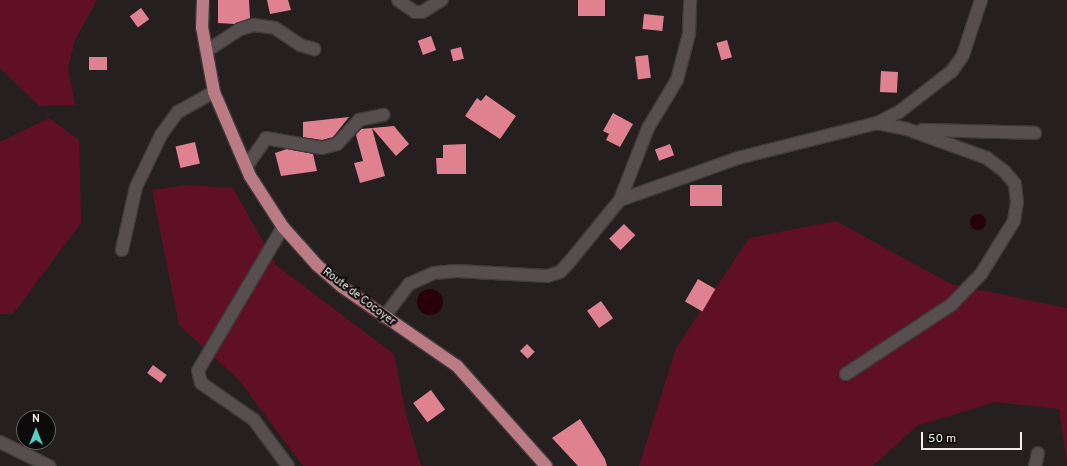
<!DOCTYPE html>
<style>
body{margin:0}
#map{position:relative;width:1067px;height:466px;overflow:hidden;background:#251f20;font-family:Overpass,sans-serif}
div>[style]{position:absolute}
.green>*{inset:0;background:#601025}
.water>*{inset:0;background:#280009}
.round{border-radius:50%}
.building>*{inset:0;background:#e0818f;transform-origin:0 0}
.roads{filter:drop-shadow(1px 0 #403b3b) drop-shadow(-1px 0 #403b3b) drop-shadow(0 1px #403b3b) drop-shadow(0 -1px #403b3b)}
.minor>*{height:12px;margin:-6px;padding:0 6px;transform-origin:6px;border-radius:6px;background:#564e4f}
.major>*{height:12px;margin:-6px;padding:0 6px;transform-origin:6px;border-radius:6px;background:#bb7b84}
span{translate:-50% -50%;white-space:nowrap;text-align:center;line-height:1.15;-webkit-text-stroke:4px #0c0a0a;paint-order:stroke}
.street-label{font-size:11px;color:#f1eded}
.north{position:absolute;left:16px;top:410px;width:40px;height:40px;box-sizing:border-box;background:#0c0a0a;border:1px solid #686565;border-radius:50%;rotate:0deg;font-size:11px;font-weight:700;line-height:16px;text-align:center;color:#f1eded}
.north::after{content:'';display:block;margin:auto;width:14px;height:18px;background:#54cdc8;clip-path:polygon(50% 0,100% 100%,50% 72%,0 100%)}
.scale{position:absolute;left:921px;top:432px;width:101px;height:18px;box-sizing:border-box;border:2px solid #f1eded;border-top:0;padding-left:5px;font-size:12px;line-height:14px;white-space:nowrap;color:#f1eded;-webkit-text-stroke:3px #0c0a0a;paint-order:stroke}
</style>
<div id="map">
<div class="green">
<div style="clip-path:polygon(0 0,97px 0,75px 40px,68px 68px,75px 105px,39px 106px,0 68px)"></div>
<div style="clip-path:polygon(49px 118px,79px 140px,81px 223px,13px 314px,0 314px,0 142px)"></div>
<div style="clip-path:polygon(189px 185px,233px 188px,276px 265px,394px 354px,406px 414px,421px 466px,303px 466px,239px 380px,179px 325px,152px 190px)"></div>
<div style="clip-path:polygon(836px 221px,951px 284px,1067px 308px,1067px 465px,1059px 409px,995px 402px,917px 426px,873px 466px,639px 466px,676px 348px,749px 238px)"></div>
</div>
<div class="water">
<div class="round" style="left:970px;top:214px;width:16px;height:16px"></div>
<div class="round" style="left:417px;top:289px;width:26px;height:26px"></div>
</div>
<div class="building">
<div style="clip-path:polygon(218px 0,249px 0,250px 18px,235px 24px,218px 23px)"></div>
<div style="clip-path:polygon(267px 0,288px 0,291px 10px,270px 14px)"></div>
<div style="left:578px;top:0;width:27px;height:16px"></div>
<div style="left:141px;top:8px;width:14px;height:14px;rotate:54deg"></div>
<div style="left:644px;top:14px;width:20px;height:15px;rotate:6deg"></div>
<div style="left:431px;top:36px;width:15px;height:14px;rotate:70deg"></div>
<div style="left:727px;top:40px;width:18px;height:11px;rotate:74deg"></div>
<div style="left:461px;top:47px;width:12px;height:11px;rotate:76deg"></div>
<div style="left:648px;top:55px;width:23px;height:13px;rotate:83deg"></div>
<div style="left:89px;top:57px;width:18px;height:13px"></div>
<div style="left:881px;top:71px;width:17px;height:21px;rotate:3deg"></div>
<div style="clip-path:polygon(486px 95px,516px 116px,500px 139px,465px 116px,477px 98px,481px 101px)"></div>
<div style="clip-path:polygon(613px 113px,633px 124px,620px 147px,606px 140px,609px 134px,603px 131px)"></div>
<div style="clip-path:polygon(349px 117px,333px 137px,322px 140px,303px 137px,303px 122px)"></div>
<div style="clip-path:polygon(394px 126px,409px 144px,396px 156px,372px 128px)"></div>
<div style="clip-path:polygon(372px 128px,385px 176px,360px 183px,354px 163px,363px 161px,356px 135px,361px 129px)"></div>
<div style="left:195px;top:142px;width:22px;height:20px;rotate:77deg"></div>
<div style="clip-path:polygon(466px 144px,466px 174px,437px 174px,436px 158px,443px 158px,443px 145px)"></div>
<div style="left:670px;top:144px;width:12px;height:16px;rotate:70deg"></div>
<div style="clip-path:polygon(287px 149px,313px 154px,317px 171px,281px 176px,275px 153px)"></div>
<div style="left:690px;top:185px;width:32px;height:21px"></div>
<div style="left:624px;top:224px;width:16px;height:21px;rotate:45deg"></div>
<div style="left:698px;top:279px;width:20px;height:26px;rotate:30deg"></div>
<div style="left:601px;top:301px;width:21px;height:17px;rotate:55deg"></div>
<div style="left:527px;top:344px;width:11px;height:10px;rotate:45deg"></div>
<div style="left:153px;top:365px;width:17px;height:10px;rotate:36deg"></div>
<div style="left:431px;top:390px;width:24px;height:22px;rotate:54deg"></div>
<div style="clip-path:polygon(580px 419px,605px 459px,607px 466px,578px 466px,552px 438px)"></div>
</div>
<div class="roads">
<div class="minor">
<div style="left:398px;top:0;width:21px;rotate:35deg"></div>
<div style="left:415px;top:12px;width:7px"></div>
<div style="left:422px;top:12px;width:23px;rotate:-31deg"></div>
<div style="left:208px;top:50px;width:38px;rotate:-33deg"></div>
<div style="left:240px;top:29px;width:15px;rotate:-16deg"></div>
<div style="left:254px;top:25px;width:21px;rotate:8deg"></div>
<div style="left:275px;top:28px;width:30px;rotate:34deg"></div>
<div style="left:300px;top:45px;width:15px;rotate:16deg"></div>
<div style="left:922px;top:130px;width:113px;rotate:1.5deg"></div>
<div style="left:246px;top:167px;width:35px;rotate:-55deg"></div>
<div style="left:266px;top:138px;width:57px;rotate:10.1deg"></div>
<div style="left:322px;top:148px;width:16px;rotate:-15deg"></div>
<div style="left:337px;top:144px;width:33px;rotate:-47deg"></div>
<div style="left:359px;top:120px;width:25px;rotate:-12deg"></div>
<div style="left:620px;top:200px;width:125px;rotate:-19.6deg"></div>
<div style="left:738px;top:158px;width:143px;rotate:-14.1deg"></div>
<div style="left:877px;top:123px;width:25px;rotate:-27deg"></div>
<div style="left:899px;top:112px;width:67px;rotate:-37.7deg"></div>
<div style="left:952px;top:71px;width:19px;rotate:-55deg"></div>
<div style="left:963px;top:55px;width:58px;rotate:-71.9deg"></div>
<div style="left:283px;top:227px;width:167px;rotate:120.6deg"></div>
<div style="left:198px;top:371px;width:12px;rotate:76deg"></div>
<div style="left:201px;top:383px;width:65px;rotate:34.9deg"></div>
<div style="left:254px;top:420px;width:57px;rotate:53.5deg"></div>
<div style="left:122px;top:250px;width:65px;rotate:-77.5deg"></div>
<div style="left:136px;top:187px;width:58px;rotate:-64.3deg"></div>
<div style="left:161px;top:135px;width:29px;rotate:-54deg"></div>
<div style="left:178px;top:112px;width:41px;rotate:-29.1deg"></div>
<div style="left:384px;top:317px;width:41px;rotate:-52.9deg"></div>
<div style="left:409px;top:284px;width:27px;rotate:-24deg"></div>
<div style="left:434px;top:273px;width:23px;rotate:-5deg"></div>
<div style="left:457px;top:271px;width:90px;rotate:3.2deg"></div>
<div style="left:547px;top:276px;width:14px;rotate:-17deg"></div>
<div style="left:560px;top:272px;width:16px;rotate:-47deg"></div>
<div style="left:571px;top:260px;width:77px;rotate:-50.8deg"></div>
<div style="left:620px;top:200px;width:77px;rotate:-68.7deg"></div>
<div style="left:648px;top:128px;width:56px;rotate:-58.9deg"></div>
<div style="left:677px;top:80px;width:48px;rotate:-75.4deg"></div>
<div style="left:689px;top:34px;width:34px;rotate:-88deg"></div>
<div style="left:846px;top:374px;width:126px;rotate:-33.3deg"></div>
<div style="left:951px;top:305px;width:43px;rotate:-45.9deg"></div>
<div style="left:981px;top:274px;width:62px;rotate:-58.1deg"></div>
<div style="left:1014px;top:221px;width:18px;rotate:-81deg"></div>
<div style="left:1017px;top:203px;width:19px;rotate:-96deg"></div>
<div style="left:1015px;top:184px;width:17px;rotate:-130deg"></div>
<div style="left:1004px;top:171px;width:21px;rotate:-143deg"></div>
<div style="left:987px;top:158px;width:85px;rotate:-160.1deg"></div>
<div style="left:907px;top:129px;width:31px;rotate:-169deg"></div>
<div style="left:0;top:442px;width:55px;rotate:26.1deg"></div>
<div style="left:1035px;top:466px;width:13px;rotate:-77deg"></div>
</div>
<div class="major">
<div style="left:203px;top:0;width:27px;rotate:92deg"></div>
<div style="left:202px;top:27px;width:66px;rotate:79.5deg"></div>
<div style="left:214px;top:92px;width:91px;rotate:66.8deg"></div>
<div style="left:250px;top:176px;width:61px;rotate:57.1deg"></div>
<div style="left:283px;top:227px;width:51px;rotate:48.2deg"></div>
<div style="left:317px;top:265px;width:32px;rotate:41deg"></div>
<div style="left:341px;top:286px;width:141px;rotate:34.6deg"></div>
<div style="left:457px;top:366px;width:134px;rotate:48.3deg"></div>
</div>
</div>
<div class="street-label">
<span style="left:359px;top:297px;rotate:37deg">Route de Cocoyer</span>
</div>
<div class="north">N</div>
<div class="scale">50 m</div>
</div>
